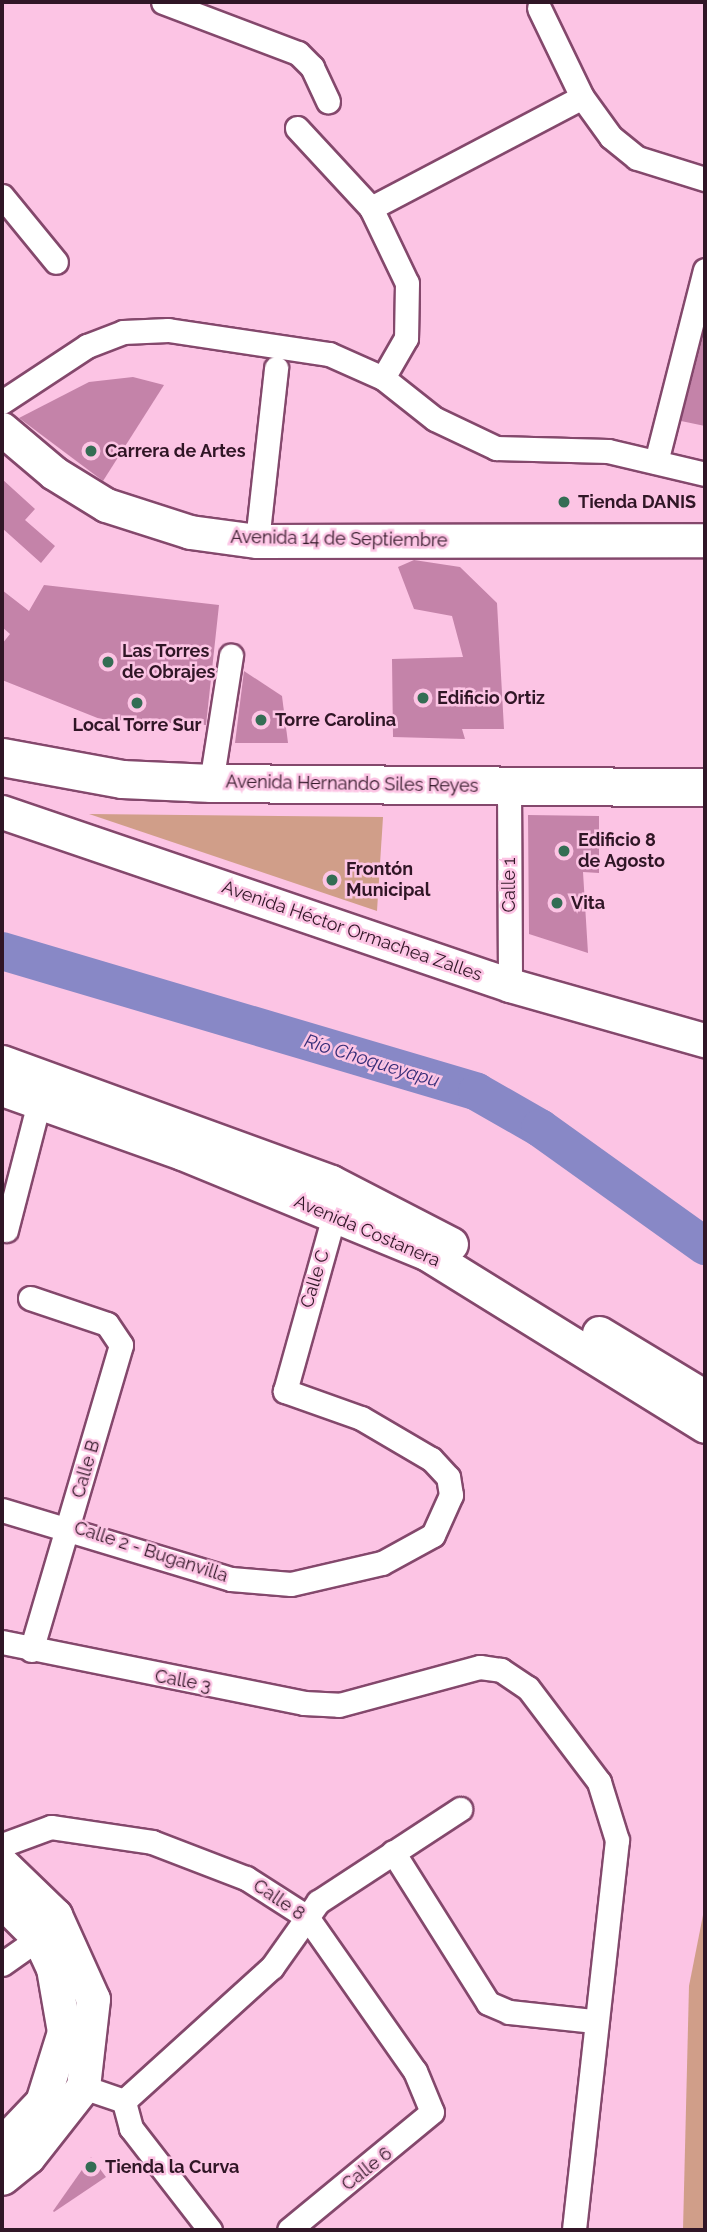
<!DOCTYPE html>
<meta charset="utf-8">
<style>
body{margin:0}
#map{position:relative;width:707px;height:2232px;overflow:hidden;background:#fcc4e4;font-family:Raleway,sans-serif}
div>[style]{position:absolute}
.green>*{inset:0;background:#d09e89}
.river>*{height:38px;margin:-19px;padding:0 19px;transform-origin:19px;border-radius:19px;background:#8888c6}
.building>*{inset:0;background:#c483a9}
.roads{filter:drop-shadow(2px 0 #84486c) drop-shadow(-2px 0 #84486c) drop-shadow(0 2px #84486c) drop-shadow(0 -2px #84486c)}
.street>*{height:23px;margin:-11.5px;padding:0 11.5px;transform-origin:11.5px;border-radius:11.5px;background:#fff}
.secondary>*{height:33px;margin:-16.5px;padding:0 16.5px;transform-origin:16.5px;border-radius:16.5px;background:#fff}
.primary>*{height:37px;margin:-18.5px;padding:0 18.5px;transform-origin:18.5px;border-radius:18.5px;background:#fff}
.dots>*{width:19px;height:19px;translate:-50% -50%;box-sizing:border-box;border:4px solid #fcc4e4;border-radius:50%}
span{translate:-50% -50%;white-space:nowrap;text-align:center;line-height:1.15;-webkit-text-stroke:5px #fcc4e4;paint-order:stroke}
.poi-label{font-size:18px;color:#301626;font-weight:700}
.left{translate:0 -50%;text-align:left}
.street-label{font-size:18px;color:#301626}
.water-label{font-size:19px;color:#372e78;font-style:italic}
.frame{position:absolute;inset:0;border:4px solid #301626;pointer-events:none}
</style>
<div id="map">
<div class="green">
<div style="clip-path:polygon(89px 814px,383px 817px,377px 911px)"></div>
<div style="clip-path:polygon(705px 1905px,705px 2230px,683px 2230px,689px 1986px)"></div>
</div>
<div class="river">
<div style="left:2px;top:951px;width:495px;rotate:16.5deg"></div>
<div style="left:477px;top:1092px;width:73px;rotate:29.7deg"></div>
<div style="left:540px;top:1128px;width:203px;rotate:35.6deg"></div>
</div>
<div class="building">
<div style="clip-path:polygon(705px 329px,705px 426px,681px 421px)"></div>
<div style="clip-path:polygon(133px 377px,164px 385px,103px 481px,19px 418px,89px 382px)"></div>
<div style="clip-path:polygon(2px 479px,35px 509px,25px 520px,55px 546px,41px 563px,2px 528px)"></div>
<div style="clip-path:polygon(414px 560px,460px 567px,497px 603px,504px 729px,462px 729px,465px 739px,393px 737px,392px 659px,463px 657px,452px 616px,414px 609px,398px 567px)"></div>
<div style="clip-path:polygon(44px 585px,219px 605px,206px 725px,100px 719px,2px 680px,2px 644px,10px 634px,2px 627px,2px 590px,29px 611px)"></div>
<div style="clip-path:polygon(244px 671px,282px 696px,288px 743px,235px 743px)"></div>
<div style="clip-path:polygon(528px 815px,599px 816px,599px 873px,583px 872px,588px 953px,529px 934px)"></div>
<div style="clip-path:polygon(91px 2157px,106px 2177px,54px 2212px,53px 2211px)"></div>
</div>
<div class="roads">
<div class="street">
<div style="left:163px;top:2px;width:144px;rotate:20.7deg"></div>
<div style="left:298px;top:53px;width:20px;rotate:45deg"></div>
<div style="left:312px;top:67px;width:38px;rotate:65deg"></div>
<div style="left:539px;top:8px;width:99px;rotate:64.2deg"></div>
<div style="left:582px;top:97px;width:49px;rotate:54.1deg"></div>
<div style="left:611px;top:137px;width:33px;rotate:39deg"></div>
<div style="left:637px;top:158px;width:71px;rotate:17.2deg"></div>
<div style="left:297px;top:128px;width:109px;rotate:47.2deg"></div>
<div style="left:371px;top:208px;width:83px;rotate:64.4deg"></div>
<div style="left:407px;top:283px;width:55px;rotate:91deg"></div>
<div style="left:406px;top:338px;width:46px;rotate:119.9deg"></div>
<div style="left:2px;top:196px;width:85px;rotate:50.7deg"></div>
<div style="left:371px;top:208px;width:238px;rotate:-27.7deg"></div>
<div style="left:2px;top:402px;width:102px;rotate:-33.4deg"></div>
<div style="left:87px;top:346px;width:39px;rotate:-21deg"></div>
<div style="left:123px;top:332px;width:45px;rotate:-2.5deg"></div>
<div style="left:168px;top:330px;width:163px;rotate:8.5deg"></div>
<div style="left:329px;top:354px;width:59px;rotate:24deg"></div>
<div style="left:383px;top:378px;width:66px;rotate:38.3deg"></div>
<div style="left:435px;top:419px;width:68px;rotate:25.4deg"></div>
<div style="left:496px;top:448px;width:112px;rotate:1.5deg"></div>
<div style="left:608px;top:451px;width:100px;rotate:13.3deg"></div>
<div style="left:656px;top:462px;width:198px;rotate:-75.7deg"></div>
<div style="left:257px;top:541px;width:174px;rotate:-83.7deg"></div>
<div style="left:211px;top:783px;width:129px;rotate:-81.1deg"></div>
<div style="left:509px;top:786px;width:199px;rotate:89.7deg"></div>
<div style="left:6px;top:1230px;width:128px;rotate:-75.5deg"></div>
<div style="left:30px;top:1298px;width:81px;rotate:18.7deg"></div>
<div style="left:107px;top:1324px;width:25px;rotate:56deg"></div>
<div style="left:121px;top:1345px;width:318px;rotate:106.4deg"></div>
<div style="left:2px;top:1510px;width:239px;rotate:16.8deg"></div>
<div style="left:231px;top:1579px;width:60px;rotate:4.8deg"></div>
<div style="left:291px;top:1584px;width:93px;rotate:-13deg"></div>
<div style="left:382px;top:1563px;width:58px;rotate:-28.8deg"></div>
<div style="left:433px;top:1535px;width:44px;rotate:-65.8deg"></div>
<div style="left:451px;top:1495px;width:18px;rotate:-99deg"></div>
<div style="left:448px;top:1477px;width:25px;rotate:-133deg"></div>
<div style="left:431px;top:1459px;width:81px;rotate:-149.6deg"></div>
<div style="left:361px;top:1418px;width:81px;rotate:-160.4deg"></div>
<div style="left:285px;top:1391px;width:182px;rotate:-74.4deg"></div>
<div style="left:2px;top:1642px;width:308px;rotate:11.4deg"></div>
<div style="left:304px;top:1703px;width:35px;rotate:3deg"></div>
<div style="left:339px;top:1705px;width:146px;rotate:-15.1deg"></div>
<div style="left:480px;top:1667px;width:21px;rotate:8deg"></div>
<div style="left:501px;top:1670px;width:32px;rotate:34deg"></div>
<div style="left:528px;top:1688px;width:118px;rotate:52.9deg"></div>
<div style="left:599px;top:1782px;width:61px;rotate:72.8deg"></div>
<div style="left:617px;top:1840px;width:392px;rotate:96.3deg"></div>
<div style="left:2px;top:1845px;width:52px;rotate:-20.2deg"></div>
<div style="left:51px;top:1827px;width:102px;rotate:8.4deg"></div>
<div style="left:152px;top:1842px;width:101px;rotate:21deg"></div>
<div style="left:246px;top:1878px;width:72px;rotate:32.6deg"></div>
<div style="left:307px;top:1917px;width:188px;rotate:55deg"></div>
<div style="left:415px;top:2071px;width:44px;rotate:67.5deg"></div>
<div style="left:432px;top:2112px;width:185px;rotate:140.5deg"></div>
<div style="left:393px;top:1852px;width:178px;rotate:57.8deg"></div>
<div style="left:488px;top:2003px;width:23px;rotate:23deg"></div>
<div style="left:509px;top:2012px;width:84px;rotate:6.1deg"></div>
<div style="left:2px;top:1964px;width:45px;rotate:-35.1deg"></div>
<div style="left:83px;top:2087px;width:43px;rotate:18.9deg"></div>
<div style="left:210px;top:2230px;width:129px;rotate:-127.8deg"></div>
<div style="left:131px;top:2128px;width:28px;rotate:-105deg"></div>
<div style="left:124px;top:2101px;width:200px;rotate:-42.2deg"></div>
<div style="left:272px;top:1967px;width:80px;rotate:-54.7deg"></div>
<div style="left:318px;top:1902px;width:170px;rotate:-33.2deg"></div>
</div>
<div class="secondary">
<div style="left:2px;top:429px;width:68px;rotate:40.2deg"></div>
<div style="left:54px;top:473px;width:61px;rotate:31.6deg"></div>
<div style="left:106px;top:505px;width:88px;rotate:17.8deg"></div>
<div style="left:190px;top:532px;width:68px;rotate:7.7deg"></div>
<div style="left:257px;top:541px;width:448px;rotate:-0.1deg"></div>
<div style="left:2px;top:812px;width:537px;rotate:18.81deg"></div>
<div style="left:510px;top:985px;width:203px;rotate:15.8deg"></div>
<div style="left:2px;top:1062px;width:350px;rotate:20deg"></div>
<div style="left:331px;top:1182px;width:135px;rotate:27.3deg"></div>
<div style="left:2px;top:1089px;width:191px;rotate:19.6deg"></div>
<div style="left:182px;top:1153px;width:264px;rotate:22.3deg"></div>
<div style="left:426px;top:1253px;width:328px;rotate:31.8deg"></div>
<div style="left:599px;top:1333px;width:124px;rotate:31.1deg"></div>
<div style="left:2px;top:1864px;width:74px;rotate:43.9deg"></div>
<div style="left:55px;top:1915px;width:92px;rotate:65.7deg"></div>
<div style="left:93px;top:1999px;width:89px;rotate:96.5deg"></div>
<div style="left:83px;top:2087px;width:89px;rotate:128.2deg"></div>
<div style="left:28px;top:2157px;width:33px;rotate:141deg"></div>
<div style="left:2px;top:1901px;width:52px;rotate:45deg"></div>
<div style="left:39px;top:1938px;width:33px;rotate:65deg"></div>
<div style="left:53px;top:1968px;width:65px;rotate:80.2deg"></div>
<div style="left:64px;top:2032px;width:73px;rotate:107.4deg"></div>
<div style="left:42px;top:2102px;width:58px;rotate:133.6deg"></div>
</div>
<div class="primary">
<div style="left:2px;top:757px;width:122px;rotate:10.4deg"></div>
<div style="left:122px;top:779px;width:89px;rotate:2.6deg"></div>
<div style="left:211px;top:783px;width:494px;rotate:0.5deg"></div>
</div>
</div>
<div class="dots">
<div style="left:91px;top:451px;background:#346d54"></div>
<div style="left:564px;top:502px;background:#346d54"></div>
<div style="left:108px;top:662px;background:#346d54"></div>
<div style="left:423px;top:698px;background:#346d54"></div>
<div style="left:137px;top:703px;background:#346d54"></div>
<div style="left:261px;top:720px;background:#346d54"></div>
<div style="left:564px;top:851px;background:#346d54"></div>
<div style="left:332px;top:880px;background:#346d54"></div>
<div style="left:557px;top:903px;background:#346d54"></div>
<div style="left:91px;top:2167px;background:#346d54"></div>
</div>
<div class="poi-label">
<span class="left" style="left:105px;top:451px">Carrera de Artes</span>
<span class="left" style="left:578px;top:502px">Tienda DANIS</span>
<span class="left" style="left:122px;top:662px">Las Torres<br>de Obrajes</span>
<span class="left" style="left:437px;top:698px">Edificio Ortiz</span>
<span class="left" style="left:275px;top:720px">Torre Carolina</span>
<span style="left:137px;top:725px">Local Torre Sur</span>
<span class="left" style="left:578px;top:851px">Edificio 8<br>de Agosto</span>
<span class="left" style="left:346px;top:880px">Frontón<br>Municipal</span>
<span class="left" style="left:571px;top:903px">Vita</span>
<span class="left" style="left:105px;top:2167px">Tienda la Curva</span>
</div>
<div class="street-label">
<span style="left:339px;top:539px;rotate:1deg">Avenida 14 de Septiembre</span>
<span style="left:352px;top:784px;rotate:1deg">Avenida Hernando Siles Reyes</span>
<span style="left:509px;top:885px;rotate:-90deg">Calle 1</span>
<span style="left:352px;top:931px;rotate:19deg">Avenida Héctor Ormachea Zalles</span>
<span style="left:367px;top:1231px;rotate:23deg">Avenida Costanera</span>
<span style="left:315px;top:1279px;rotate:-73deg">Calle C</span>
<span style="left:86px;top:1469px;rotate:-74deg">Calle B</span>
<span style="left:151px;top:1552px;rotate:18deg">Calle 2 - Buganvilla</span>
<span style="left:183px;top:1681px;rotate:10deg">Calle 3</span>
<span style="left:279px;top:1900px;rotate:34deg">Calle 8</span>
<span style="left:367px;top:2169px;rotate:-38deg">Calle 6</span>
</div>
<div class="water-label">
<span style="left:372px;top:1061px;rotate:17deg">Río Choqueyapu</span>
</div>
<div class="frame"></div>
</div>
